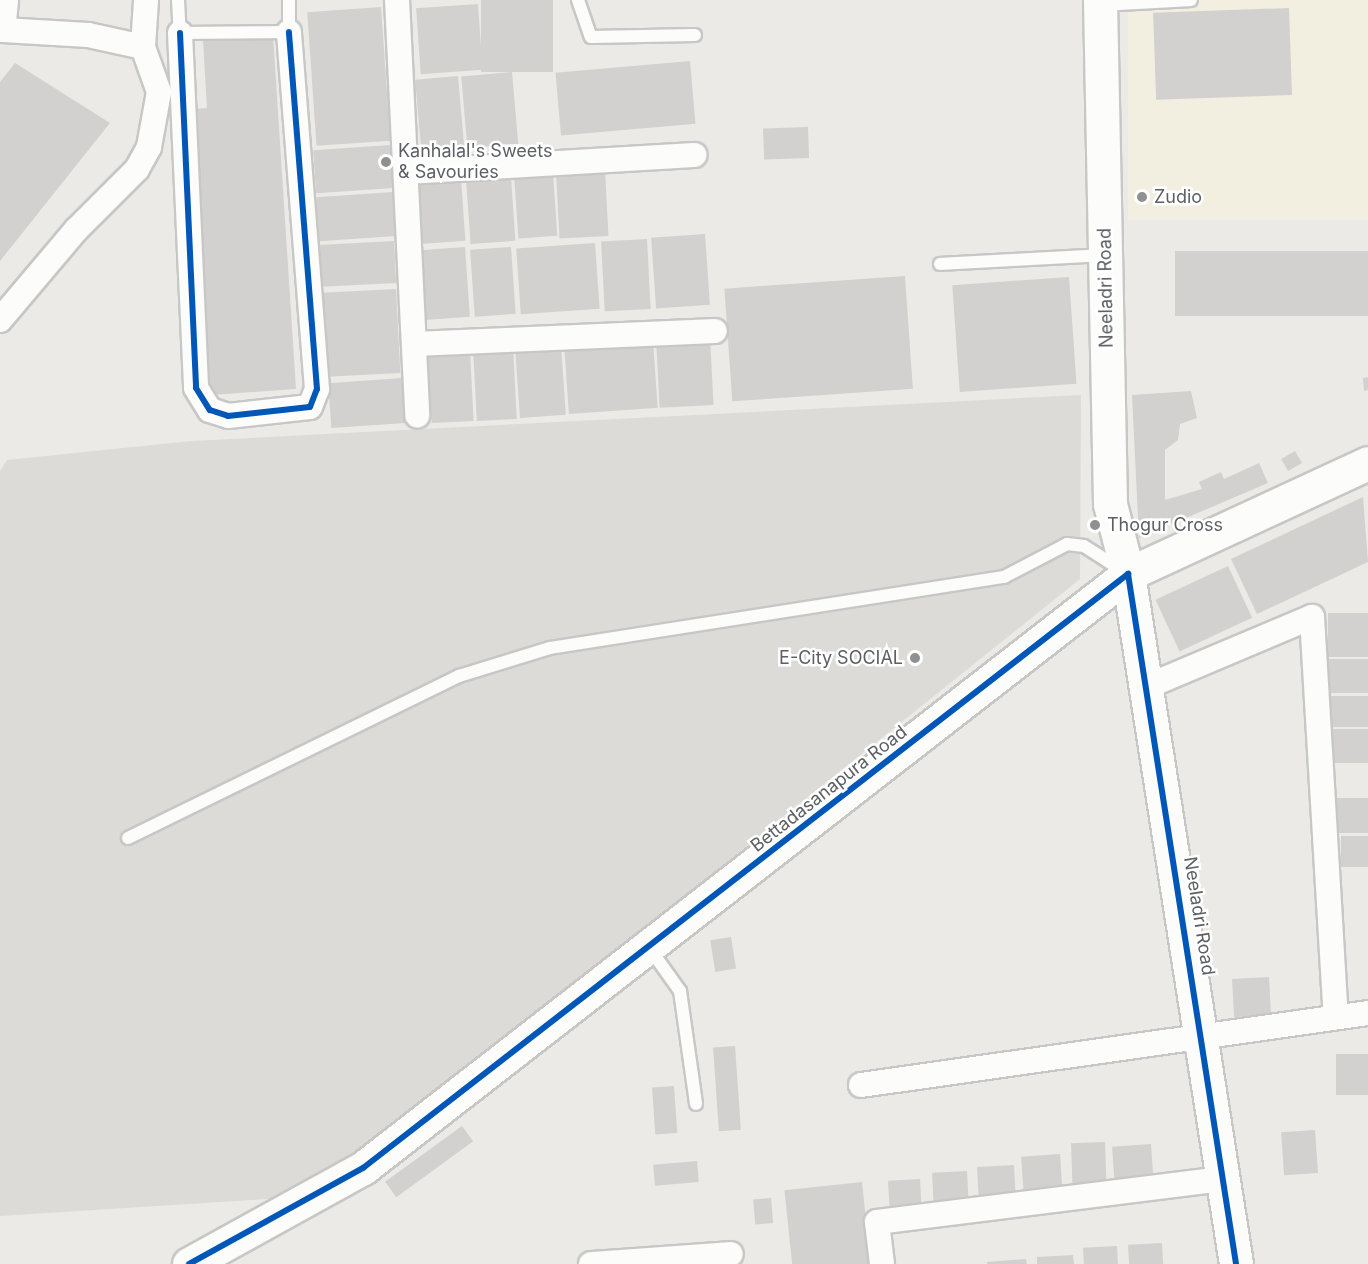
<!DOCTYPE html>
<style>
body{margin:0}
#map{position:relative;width:1368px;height:1264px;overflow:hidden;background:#ebeae6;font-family:Inter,sans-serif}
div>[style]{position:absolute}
.commercial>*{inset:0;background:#f3efe0;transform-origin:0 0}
.industrial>*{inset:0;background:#dcdbd8}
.building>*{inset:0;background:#d2d1cf;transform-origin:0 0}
.roads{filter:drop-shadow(2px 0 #c7c7c7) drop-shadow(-2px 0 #c7c7c7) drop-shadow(0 2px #c7c7c7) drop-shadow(0 -2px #c7c7c7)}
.lane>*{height:12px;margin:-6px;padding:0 6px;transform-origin:6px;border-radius:6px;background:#fcfcfb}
.street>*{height:24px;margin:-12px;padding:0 12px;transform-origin:12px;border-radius:12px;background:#fcfcfb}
.secondary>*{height:33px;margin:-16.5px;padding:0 16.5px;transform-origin:16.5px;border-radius:16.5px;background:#fcfcfb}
.cycleway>*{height:6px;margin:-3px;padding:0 3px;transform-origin:3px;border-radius:3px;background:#0057b8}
.dots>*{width:16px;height:16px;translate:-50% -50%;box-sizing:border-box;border:3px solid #fff;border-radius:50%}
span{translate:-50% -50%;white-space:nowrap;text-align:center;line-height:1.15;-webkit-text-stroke:5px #fff;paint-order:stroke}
.poi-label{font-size:18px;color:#5c5f63}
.left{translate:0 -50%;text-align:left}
.right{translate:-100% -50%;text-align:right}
.street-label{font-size:18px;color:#5c5f63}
</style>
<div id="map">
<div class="commercial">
<div style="left:1128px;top:0;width:240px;height:220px"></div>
</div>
<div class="industrial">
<div style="clip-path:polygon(1081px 395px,1080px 579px,376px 1143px,283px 1198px,0 1216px,0 471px,7px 460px,191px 441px)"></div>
</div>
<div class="building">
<div style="left:481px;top:0;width:72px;height:72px"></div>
<div style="left:478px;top:4px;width:66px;height:62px;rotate:86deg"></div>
<div style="left:381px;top:7px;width:134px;height:74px;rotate:86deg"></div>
<div style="left:1289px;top:8px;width:87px;height:136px;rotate:88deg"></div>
<div style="clip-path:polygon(273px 35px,296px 389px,211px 395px,192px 109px,207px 108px,203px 40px)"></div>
<div style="left:690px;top:61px;width:63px;height:135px;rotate:85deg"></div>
<div style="clip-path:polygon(15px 63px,110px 123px,0 261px,0 82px)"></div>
<div style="left:512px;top:72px;width:72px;height:51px;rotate:85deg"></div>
<div style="left:458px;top:76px;width:72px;height:43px;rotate:85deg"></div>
<div style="left:808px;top:127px;width:31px;height:45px;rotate:88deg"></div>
<div style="left:390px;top:145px;width:43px;height:77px;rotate:86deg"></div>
<div style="left:605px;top:170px;width:66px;height:49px;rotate:87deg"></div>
<div style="left:553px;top:174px;width:62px;height:39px;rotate:86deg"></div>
<div style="left:511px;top:177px;width:64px;height:45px;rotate:86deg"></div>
<div style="left:461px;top:178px;width:63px;height:45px;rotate:86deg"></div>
<div style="left:393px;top:192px;width:44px;height:77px;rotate:86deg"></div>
<div style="left:705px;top:234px;width:71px;height:54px;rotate:86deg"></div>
<div style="left:647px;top:239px;width:70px;height:46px;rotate:87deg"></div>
<div style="left:394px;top:241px;width:42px;height:75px;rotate:87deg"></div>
<div style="left:595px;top:243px;width:66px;height:79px;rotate:86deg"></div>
<div style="left:465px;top:247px;width:70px;height:45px;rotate:86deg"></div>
<div style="left:511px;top:247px;width:67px;height:41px;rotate:86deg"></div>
<div style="left:1368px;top:251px;width:65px;height:193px;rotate:90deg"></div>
<div style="left:905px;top:276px;width:113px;height:181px;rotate:86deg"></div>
<div style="left:1069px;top:277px;width:107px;height:117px;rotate:86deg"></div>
<div style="left:396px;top:289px;width:84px;height:74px;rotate:87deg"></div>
<div style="left:710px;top:337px;width:68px;height:54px;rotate:87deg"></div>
<div style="left:653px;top:341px;width:67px;height:89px;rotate:86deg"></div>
<div style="left:561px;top:345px;width:70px;height:46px;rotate:86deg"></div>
<div style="left:513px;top:347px;width:72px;height:40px;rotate:87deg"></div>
<div style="left:470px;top:351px;width:70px;height:42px;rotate:87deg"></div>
<div style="clip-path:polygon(1368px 377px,1368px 390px,1364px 391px,1363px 378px)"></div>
<div style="left:402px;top:378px;width:45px;height:74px;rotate:86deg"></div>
<div style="clip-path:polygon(1191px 391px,1197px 418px,1180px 424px,1178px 440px,1165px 450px,1165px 500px,1202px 489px,1199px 482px,1221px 472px,1224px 479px,1259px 463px,1268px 483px,1139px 538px,1132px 395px)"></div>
<div style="left:1295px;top:451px;width:14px;height:16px;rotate:60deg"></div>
<div style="clip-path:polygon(1363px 497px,1368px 562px,1257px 614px,1231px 559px)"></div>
<div style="left:1228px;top:566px;width:57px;height:80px;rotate:65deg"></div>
<div style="left:1368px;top:613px;width:44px;height:40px;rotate:90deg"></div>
<div style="left:1368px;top:659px;width:34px;height:40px;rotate:90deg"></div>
<div style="left:1368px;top:696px;width:31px;height:38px;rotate:90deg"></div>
<div style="left:1368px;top:729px;width:34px;height:37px;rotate:90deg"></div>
<div style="left:1368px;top:798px;width:35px;height:31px;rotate:90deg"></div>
<div style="left:1368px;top:836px;width:31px;height:27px;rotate:90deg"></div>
<div style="left:731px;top:937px;width:32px;height:21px;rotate:81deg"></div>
<div style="left:1269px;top:977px;width:38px;height:37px;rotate:87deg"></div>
<div style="left:735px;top:1046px;width:84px;height:22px;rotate:86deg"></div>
<div style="left:1368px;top:1054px;width:41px;height:32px;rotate:90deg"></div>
<div style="left:674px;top:1086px;width:47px;height:22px;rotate:86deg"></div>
<div style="left:462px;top:1126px;width:19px;height:95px;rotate:54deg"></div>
<div style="left:1315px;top:1130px;width:43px;height:34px;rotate:86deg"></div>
<div style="left:1105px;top:1142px;width:47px;height:34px;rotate:88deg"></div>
<div style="left:1151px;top:1144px;width:39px;height:39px;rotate:86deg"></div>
<div style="left:1060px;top:1154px;width:41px;height:39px;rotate:86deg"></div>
<div style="left:697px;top:1161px;width:21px;height:44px;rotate:85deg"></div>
<div style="left:1014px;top:1165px;width:35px;height:37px;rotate:87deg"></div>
<div style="left:967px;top:1171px;width:33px;height:35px;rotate:87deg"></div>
<div style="left:920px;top:1179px;width:35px;height:32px;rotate:87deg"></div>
<div style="left:862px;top:1182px;width:82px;height:78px;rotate:84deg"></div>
<div style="left:771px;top:1198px;width:25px;height:18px;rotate:85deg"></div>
<div style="left:1162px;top:1243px;width:21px;height:34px;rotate:87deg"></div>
<div style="left:1117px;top:1246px;width:18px;height:34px;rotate:87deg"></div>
<div style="clip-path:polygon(1073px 1255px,1074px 1264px,1037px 1264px,1037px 1257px)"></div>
<div style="clip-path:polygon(1026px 1259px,1027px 1264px,987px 1264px,987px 1262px)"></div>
</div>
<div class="roads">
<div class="lane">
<div style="left:178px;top:0;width:33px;rotate:87deg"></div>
<div style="left:180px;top:33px;width:109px;rotate:-0.5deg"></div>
<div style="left:289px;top:32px;width:32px;rotate:-90deg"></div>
<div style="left:578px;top:0;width:39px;rotate:71deg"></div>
<div style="left:591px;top:37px;width:104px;rotate:-1.1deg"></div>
<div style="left:1102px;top:5px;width:89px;rotate:-3.2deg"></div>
<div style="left:940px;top:264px;width:164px;rotate:-3.1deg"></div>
<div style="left:128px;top:838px;width:369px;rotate:-26.1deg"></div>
<div style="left:459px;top:676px;width:95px;rotate:-17.1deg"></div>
<div style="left:550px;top:648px;width:460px;rotate:-8.9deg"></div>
<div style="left:1004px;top:577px;width:71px;rotate:-27.6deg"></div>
<div style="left:1067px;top:544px;width:17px;rotate:7deg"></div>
<div style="left:1084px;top:546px;width:43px;rotate:32.6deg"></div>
<div style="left:650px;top:949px;width:52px;rotate:54.5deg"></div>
<div style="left:680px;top:991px;width:114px;rotate:81.9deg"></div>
</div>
<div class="street">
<div style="left:397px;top:0;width:416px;rotate:87.2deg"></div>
<div style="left:3px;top:30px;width:30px;rotate:-84deg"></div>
<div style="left:180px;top:33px;width:355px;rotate:87.4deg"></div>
<div style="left:196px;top:388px;width:26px;rotate:58deg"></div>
<div style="left:210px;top:410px;width:19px;rotate:18deg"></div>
<div style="left:228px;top:416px;width:82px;rotate:-6.3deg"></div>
<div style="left:310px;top:407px;width:19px;rotate:-69deg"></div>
<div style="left:317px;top:389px;width:358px;rotate:-94.5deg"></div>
<div style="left:143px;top:47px;width:47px;rotate:-86.3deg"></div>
<div style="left:406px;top:172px;width:289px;rotate:-3.4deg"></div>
<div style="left:0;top:320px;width:119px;rotate:-49.8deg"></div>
<div style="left:77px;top:229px;width:85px;rotate:-45deg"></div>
<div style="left:137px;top:169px;width:25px;rotate:-61deg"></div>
<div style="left:149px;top:147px;width:56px;rotate:-79.7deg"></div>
<div style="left:159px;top:92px;width:48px;rotate:-109.6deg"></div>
<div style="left:143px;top:47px;width:56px;rotate:-167.7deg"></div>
<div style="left:88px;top:35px;width:85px;rotate:-176.6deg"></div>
<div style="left:415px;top:344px;width:300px;rotate:-2.5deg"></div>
<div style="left:1146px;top:687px;width:180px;rotate:-22.9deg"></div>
<div style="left:1312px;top:617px;width:400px;rotate:86.6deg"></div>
<div style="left:861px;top:1085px;width:512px;rotate:-8.08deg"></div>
<div style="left:591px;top:1264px;width:140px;rotate:-4.1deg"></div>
<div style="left:882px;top:1264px;width:42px;rotate:-96.8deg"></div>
<div style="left:877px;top:1222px;width:350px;rotate:-7.1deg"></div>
</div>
<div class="secondary">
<div style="left:1100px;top:0;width:504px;rotate:88.86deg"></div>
<div style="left:1110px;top:504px;width:72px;rotate:75.6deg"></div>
<div style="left:1128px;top:574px;width:698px;rotate:81.1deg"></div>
<div style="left:189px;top:1264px;width:199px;rotate:-28.9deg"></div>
<div style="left:363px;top:1168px;width:969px;rotate:-37.83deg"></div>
<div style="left:1128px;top:574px;width:264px;rotate:-24.8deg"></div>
</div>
</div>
<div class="cycleway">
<div style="left:180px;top:33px;width:355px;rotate:87.4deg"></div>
<div style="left:196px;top:388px;width:26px;rotate:58deg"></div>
<div style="left:210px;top:410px;width:19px;rotate:18deg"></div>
<div style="left:228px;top:416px;width:82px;rotate:-6.3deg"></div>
<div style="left:310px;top:407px;width:19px;rotate:-69deg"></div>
<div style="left:317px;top:389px;width:358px;rotate:-94.5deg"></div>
<div style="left:189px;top:1264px;width:199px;rotate:-28.9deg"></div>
<div style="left:363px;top:1168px;width:969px;rotate:-37.83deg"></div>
<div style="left:1128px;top:574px;width:698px;rotate:81.1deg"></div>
</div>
<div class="dots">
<div style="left:386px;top:162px;background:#8e9091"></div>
<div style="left:1142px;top:197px;background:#8e9091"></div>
<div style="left:1095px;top:525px;background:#8e9091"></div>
<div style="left:915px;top:658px;background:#8e9091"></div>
</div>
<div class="poi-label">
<span class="left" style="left:398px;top:162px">Kanhalal's Sweets<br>&amp; Savouries</span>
<span class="left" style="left:1154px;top:197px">Zudio</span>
<span class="left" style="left:1107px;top:525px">Thogur Cross</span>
<span class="right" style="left:903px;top:658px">E-City SOCIAL</span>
</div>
<div class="street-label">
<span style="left:1106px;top:288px;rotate:-91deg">Neeladri Road</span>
<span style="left:829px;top:789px;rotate:-38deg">Bettadasanapura Road</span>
<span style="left:1199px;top:916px;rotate:81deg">Neeladri Road</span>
</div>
</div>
